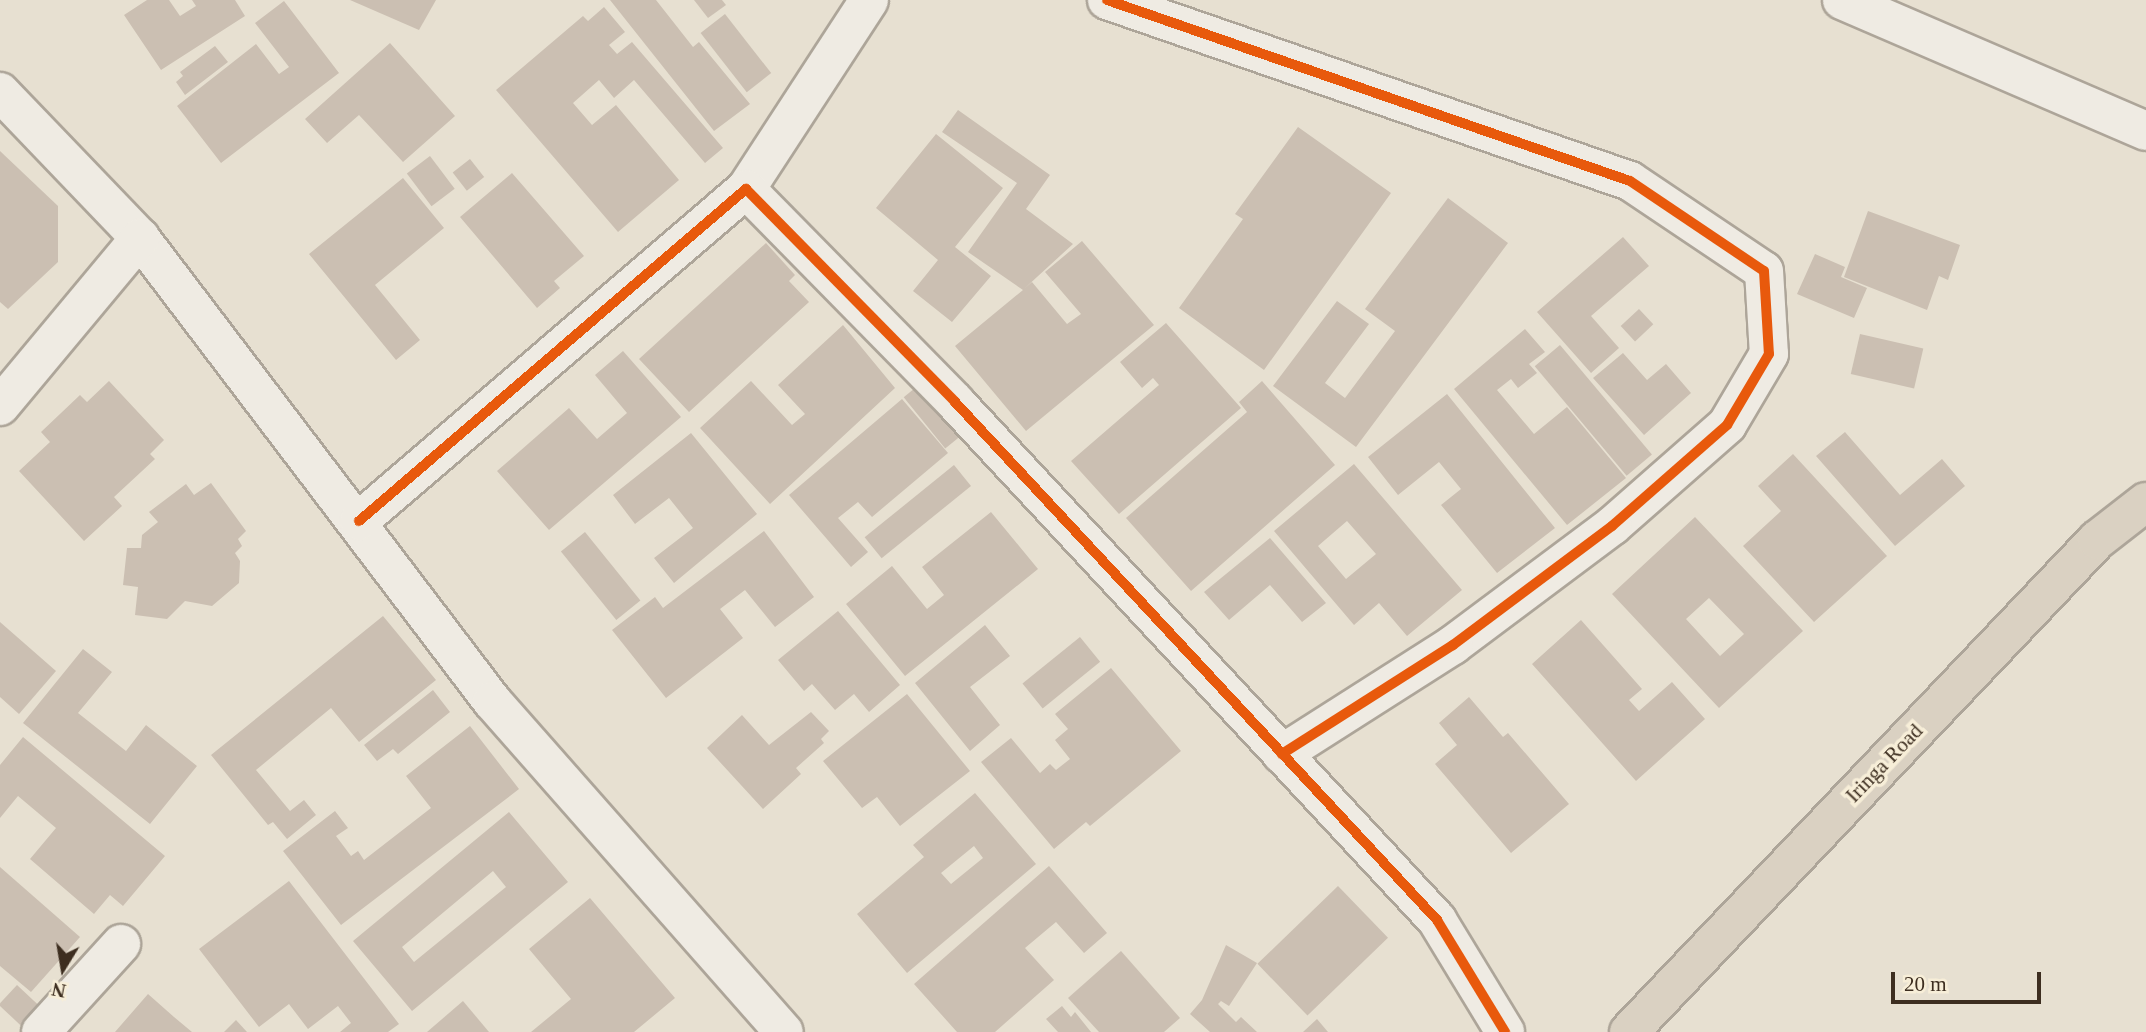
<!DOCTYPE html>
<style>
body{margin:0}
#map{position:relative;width:2146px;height:1032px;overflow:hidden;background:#e7e0d1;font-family:Georgia,serif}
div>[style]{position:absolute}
.building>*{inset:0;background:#cbbfb2;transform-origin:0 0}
.roads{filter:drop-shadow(2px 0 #ada599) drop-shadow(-2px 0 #ada599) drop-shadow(0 2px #ada599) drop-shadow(0 -2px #ada599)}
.minor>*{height:38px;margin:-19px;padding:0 19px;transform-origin:19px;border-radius:19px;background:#efebe3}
.highway>*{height:38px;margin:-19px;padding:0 19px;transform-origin:19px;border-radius:19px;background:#dad1c2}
.cycleway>*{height:10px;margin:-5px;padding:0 5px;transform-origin:5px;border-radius:5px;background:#e8590c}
span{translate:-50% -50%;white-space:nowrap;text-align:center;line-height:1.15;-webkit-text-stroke:7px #f7eed8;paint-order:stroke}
.street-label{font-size:21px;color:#3d2e20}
.north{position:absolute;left:28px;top:934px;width:70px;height:70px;-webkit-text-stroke:5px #f7eed8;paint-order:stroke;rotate:191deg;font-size:19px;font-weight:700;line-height:28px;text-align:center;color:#3d2e20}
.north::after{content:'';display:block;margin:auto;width:24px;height:32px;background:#3d2e20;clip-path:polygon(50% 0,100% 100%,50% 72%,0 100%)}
.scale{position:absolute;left:1891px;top:972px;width:150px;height:32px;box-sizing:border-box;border:4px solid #3d2e20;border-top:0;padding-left:9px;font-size:21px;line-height:24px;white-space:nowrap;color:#3d2e20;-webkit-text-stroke:5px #f7eed8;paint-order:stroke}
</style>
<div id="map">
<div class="building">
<div style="clip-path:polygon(147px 0,169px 0,180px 16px,196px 6px,192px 0,235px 0,245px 16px,161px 70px,124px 15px)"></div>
<div style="clip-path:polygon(350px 0,436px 0,419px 30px)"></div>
<div style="clip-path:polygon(610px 0,656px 0,693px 47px,699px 42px,750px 104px,714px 131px)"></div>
<div style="clip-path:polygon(694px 0,722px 0,726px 5px,708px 18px)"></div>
<div style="clip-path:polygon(284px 1px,339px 73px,221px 163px,177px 106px,256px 44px,279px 74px,289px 67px,255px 23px)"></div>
<div style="clip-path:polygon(604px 7px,625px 32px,609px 45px,617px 54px,632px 42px,723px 148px,705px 163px,634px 80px,614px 98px,599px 80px,573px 103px,592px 125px,616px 105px,679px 180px,618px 232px,496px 90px,583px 16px,588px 21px)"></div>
<div style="left:725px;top:14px;width:75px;height:31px;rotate:52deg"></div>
<div style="clip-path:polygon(390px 43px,455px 116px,403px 162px,359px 115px,327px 143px,305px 119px)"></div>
<div style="clip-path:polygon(215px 46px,228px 62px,185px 95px,176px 82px,183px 76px,180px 72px)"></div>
<div style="clip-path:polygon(958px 110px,1050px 175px,1026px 209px,1073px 244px,1025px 288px,1032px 282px,1067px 324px,1081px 314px,1045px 272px,1082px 241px,1154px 325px,1026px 431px,955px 346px,1023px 290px,968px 252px,1017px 183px,942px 132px)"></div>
<div style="clip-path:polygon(1298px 127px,1391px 193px,1264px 370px,1179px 308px,1243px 219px,1235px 214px)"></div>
<div style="clip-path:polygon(936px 134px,1003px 188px,955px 247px,991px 276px,952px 322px,913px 291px,938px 260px,876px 208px)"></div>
<div style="clip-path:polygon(0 151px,58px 206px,58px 262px,8px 309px,0 302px)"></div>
<div style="left:430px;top:156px;width:41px;height:29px;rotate:53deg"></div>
<div style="left:470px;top:159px;width:23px;height:22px;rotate:52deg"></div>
<div style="clip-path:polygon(512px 173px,584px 256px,554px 281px,560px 288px,537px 308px,460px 217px)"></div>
<div style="clip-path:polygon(403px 178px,444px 228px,375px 285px,420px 340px,396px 360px,309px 254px)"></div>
<div style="clip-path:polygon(1448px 198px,1508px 243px,1356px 447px,1273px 386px,1337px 301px,1369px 324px,1325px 383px,1345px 398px,1395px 331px,1365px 309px)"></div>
<div style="clip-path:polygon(1868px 211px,1960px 245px,1948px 280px,1939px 276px,1927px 310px,1844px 277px)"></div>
<div style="clip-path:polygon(1623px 237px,1649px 266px,1591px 316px,1619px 348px,1591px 373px,1537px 312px)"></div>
<div style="clip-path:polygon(766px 243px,795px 275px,789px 281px,809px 302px,689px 412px,639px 359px)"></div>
<div style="clip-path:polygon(1815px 254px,1845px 267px,1841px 277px,1867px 288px,1854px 318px,1797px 294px)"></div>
<div style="left:1639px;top:309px;width:21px;height:25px;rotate:47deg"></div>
<div style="clip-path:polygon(1166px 323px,1241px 408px,1119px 514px,1071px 461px,1159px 385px,1153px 378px,1142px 388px,1120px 362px)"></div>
<div style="clip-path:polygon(843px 325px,895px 388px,770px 504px,700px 428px,751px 381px,792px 425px,805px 414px,778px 385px)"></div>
<div style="clip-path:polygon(1525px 329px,1545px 352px,1529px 364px,1537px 373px,1518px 388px,1511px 379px,1497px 390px,1534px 434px,1567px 407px,1626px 478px,1567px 525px,1454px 389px)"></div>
<div style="left:1860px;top:334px;width:65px;height:41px;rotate:13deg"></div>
<div style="left:1560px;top:345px;width:143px;height:33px;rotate:50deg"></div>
<div style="clip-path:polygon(623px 351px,681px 417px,549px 530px,497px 471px,569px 408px,597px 439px,627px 413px,595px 375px)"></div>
<div style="clip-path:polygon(1623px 353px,1647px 380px,1666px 364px,1691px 393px,1644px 435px,1593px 378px)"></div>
<div style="clip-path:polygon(109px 381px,164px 440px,150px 454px,155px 459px,114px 497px,122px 506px,84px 541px,19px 471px,50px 442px,41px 432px,80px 395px,87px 402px)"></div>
<div style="clip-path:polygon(1262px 381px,1335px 465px,1191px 591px,1126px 518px,1247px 412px,1239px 402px)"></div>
<div style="left:920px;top:384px;width:66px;height:21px;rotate:51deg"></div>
<div style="clip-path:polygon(1447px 394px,1555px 528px,1497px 573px,1441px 505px,1461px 489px,1439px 462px,1398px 495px,1368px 457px)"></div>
<div style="clip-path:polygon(902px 399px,948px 453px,872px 517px,858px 502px,838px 518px,868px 552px,851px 567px,789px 495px)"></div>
<div style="clip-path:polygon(1845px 432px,1900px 495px,1942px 459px,1965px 486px,1895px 546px,1816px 456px)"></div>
<div style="clip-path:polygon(691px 433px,757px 514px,674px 583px,654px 558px,693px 528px,669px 498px,635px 524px,613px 495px)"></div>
<div style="clip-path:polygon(1793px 454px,1887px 556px,1814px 622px,1743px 546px,1781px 511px,1758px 486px)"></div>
<div style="clip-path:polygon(evenodd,1354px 464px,1462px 590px,1407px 636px,1379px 603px,1354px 625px,1274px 531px,1354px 464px,1347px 521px,1376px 554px,1346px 579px,1318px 546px,1347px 521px)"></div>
<div style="left:954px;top:465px;width:27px;height:115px;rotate:51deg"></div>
<div style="clip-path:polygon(211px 483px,246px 531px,238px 539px,242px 546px,235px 553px,240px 561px,239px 583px,212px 606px,185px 601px,167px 619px,135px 615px,138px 587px,123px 585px,127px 548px,141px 548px,142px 535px,158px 522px,149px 512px,186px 484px,194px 495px)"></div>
<div style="clip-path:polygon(991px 512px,1038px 569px,905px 676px,846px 604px,892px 566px,927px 609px,944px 595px,922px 567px)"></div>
<div style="clip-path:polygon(evenodd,1695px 517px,1803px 631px,1719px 708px,1612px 594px,1695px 517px,1709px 598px,1744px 634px,1720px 656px,1686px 619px,1709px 598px)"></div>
<div style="clip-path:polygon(764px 531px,814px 597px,775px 627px,745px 590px,720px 609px,743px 638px,666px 698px,612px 630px,655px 597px,663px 608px)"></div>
<div style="left:585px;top:532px;width:88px;height:31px;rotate:51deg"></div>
<div style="clip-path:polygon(1270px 538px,1326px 603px,1302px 622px,1270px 585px,1229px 620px,1204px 592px)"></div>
<div style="clip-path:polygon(838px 611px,900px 685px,869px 712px,854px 694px,835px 710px,812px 684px,804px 691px,778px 660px)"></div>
<div style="clip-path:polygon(383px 616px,436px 680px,359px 742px,331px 708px,256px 770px,290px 811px,304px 800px,316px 815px,287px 839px,273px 822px,268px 825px,211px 755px)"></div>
<div style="clip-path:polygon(1581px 620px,1642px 689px,1629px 700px,1639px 711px,1672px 682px,1705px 719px,1636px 781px,1532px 664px)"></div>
<div style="clip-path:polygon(0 622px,56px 671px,19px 714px,0 697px)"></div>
<div style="clip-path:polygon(985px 625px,1010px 656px,970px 687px,1000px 725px,970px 751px,915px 683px)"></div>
<div style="left:1080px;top:637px;width:32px;height:74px;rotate:51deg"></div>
<div style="clip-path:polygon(83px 649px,112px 672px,78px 713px,126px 751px,146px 725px,197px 766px,150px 824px,23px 723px)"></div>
<div style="clip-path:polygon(1111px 668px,1181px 751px,1090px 826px,1086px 822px,1054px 849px,981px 762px,1011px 738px,1040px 773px,1050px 764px,1056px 770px,1070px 759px,1055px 740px,1068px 729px,1055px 714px)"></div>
<div style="clip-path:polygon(433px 690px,450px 712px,398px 754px,393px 749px,377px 761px,364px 745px)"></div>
<div style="clip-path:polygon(907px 694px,970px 771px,900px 826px,877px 797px,862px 808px,823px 761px)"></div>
<div style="clip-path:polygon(1469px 697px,1503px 737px,1508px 733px,1569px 804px,1511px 853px,1435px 764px,1457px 745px,1439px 723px)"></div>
<div style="clip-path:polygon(811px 712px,829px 731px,821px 739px,824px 743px,796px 768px,801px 774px,763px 809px,707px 748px,742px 715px,769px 745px)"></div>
<div style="clip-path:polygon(470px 726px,519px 789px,341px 925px,283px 851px,335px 811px,348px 828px,336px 836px,351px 856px,358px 851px,364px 860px,431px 808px,406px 776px)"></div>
<div style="clip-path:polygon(23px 737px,165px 856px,123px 906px,110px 895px,94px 914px,30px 859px,56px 828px,18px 796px,0 818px,0 765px)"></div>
<div style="clip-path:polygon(evenodd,975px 793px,1036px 864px,907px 973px,857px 914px,924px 857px,913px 845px,975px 793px,974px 846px,983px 858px,951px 884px,941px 873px,974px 846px)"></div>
<div style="clip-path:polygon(evenodd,509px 812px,568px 882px,412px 1011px,353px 941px,509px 812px,493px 871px,506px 887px,414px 962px,402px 947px,493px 871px)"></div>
<div style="clip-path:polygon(1049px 866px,1107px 933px,1084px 953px,1056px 922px,1025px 948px,1054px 980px,995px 1032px,957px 1032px,914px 984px)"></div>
<div style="clip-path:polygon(0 867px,80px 937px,31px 992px,0 966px)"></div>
<div style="clip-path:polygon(289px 881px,399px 1024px,388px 1032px,340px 1032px,351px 1023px,338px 1006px,308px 1029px,289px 1004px,259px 1027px,199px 949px)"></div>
<div style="left:1338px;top:886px;width:72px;height:112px;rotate:46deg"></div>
<div style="clip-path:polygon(590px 898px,675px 998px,634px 1032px,531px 1032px,571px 999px,529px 949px)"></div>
<div style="clip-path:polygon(1226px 945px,1257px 963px,1229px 1006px,1221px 1001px,1218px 1004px,1236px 1022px,1241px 1017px,1257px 1032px,1210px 1032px,1190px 1014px,1202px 1000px)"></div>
<div style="clip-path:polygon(1121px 951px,1180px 1018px,1164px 1032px,1099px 1032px,1068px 998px)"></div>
<div style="left:17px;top:985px;width:38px;height:27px;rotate:43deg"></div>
<div style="clip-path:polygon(148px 994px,174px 1017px,192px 1032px,115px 1032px)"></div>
<div style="clip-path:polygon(463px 1001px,489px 1032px,427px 1032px)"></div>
<div style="clip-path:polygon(1062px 1006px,1071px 1017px,1075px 1012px,1091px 1032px,1058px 1032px,1046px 1019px)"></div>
<div style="clip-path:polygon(1317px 1019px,1328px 1032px,1303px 1032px)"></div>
<div style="clip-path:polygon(236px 1020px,247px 1032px,224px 1032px)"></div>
</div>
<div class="roads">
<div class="minor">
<div style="left:1107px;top:0;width:553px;rotate:19.09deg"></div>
<div style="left:1630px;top:181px;width:161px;rotate:33.9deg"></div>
<div style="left:1764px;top:271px;width:83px;rotate:86.6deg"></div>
<div style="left:1769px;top:354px;width:82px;rotate:120.6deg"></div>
<div style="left:1727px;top:425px;width:153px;rotate:138.7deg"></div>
<div style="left:1612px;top:526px;width:199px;rotate:143.2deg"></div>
<div style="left:1453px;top:645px;width:203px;rotate:147.5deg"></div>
<div style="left:1842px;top:0;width:331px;rotate:23.3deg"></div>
<div style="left:0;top:92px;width:202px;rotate:46.2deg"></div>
<div style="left:140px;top:238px;width:582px;rotate:52.76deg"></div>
<div style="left:492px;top:701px;width:441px;rotate:48.6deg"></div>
<div style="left:746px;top:189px;width:225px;rotate:-56.9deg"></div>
<div style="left:0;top:406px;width:219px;rotate:-50.2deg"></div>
<div style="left:359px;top:521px;width:510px;rotate:-40.63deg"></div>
<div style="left:746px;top:189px;width:298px;rotate:45.5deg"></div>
<div style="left:955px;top:402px;width:708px;rotate:47.06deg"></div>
<div style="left:1437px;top:920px;width:131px;rotate:58.7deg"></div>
<div style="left:41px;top:1032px;width:119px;rotate:-47.7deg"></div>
</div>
<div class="highway">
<div style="left:1629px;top:1032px;width:679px;rotate:-46.43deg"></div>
<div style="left:2097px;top:540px;width:62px;rotate:-37.8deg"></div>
</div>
</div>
<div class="cycleway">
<div style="left:1107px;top:0;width:553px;rotate:19.09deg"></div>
<div style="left:1630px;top:181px;width:161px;rotate:33.9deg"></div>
<div style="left:1764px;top:271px;width:83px;rotate:86.6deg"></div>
<div style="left:1769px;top:354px;width:82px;rotate:120.6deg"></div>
<div style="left:1727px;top:425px;width:153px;rotate:138.7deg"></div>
<div style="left:1612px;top:526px;width:199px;rotate:143.2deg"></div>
<div style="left:1453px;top:645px;width:203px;rotate:147.5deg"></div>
<div style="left:359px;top:521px;width:510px;rotate:-40.63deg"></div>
<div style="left:746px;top:189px;width:298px;rotate:45.5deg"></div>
<div style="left:955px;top:402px;width:708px;rotate:47.06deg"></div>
<div style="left:1437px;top:920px;width:131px;rotate:58.7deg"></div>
</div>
<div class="street-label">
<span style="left:1884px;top:763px;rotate:-46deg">Iringa Road</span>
</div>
<div class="north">N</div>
<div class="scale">20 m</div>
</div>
